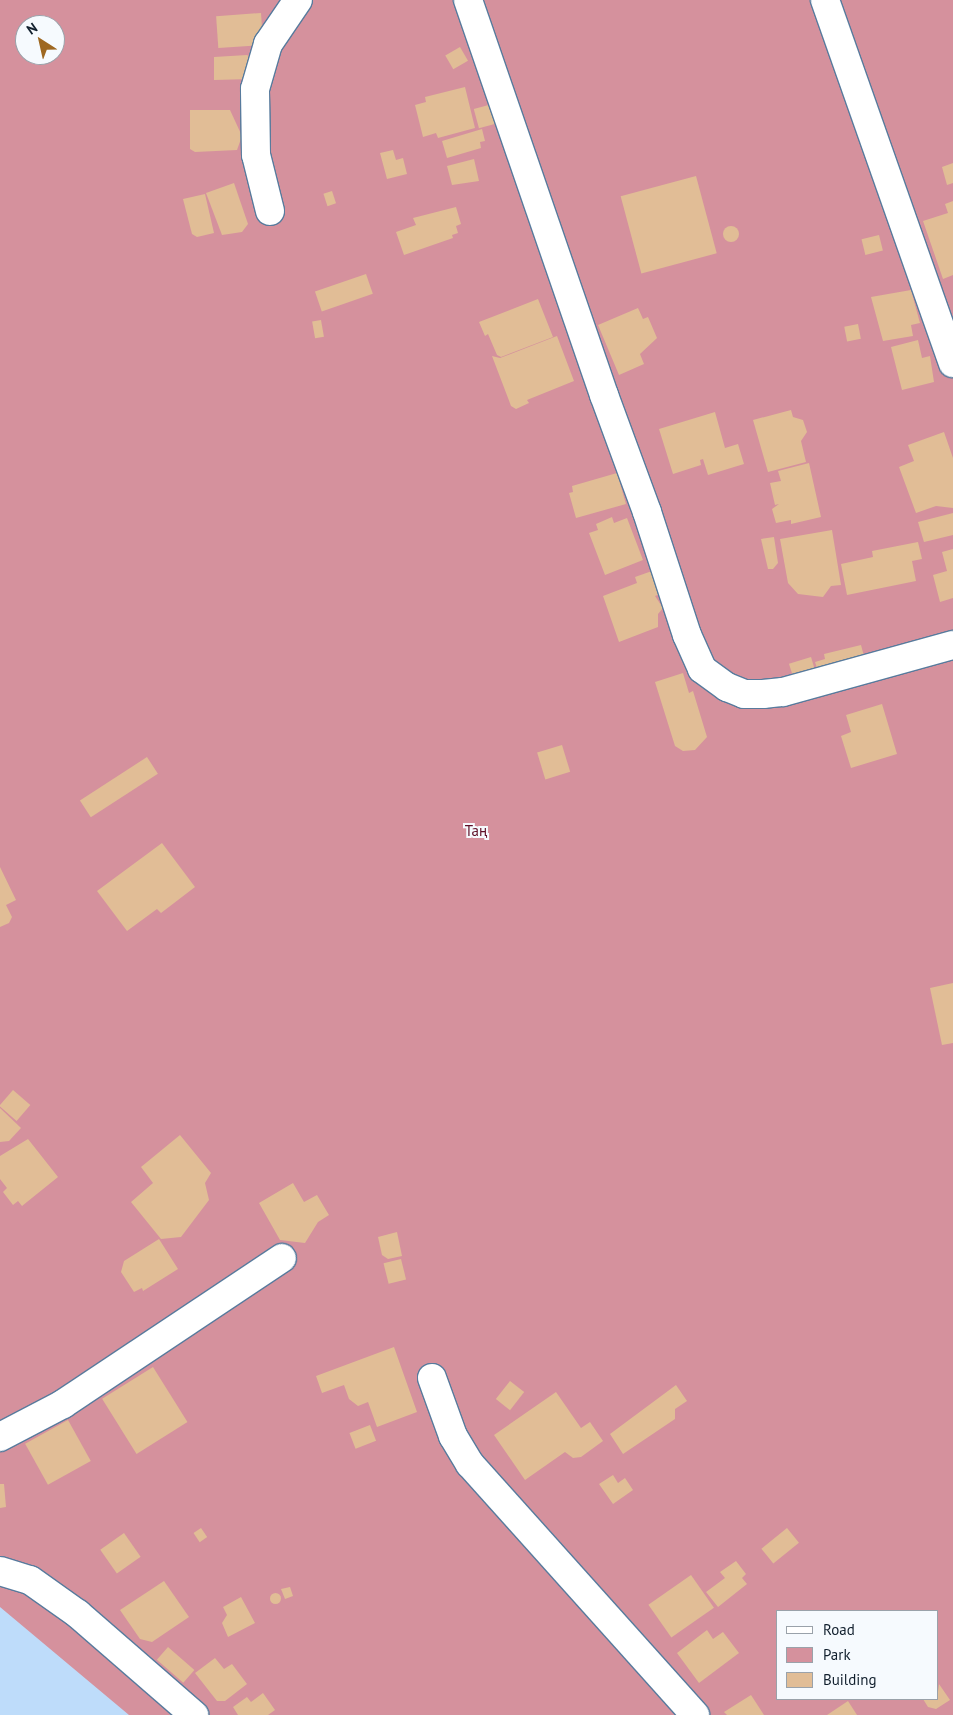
<!DOCTYPE html>
<meta charset="utf-8">
<style>
body{margin:0}
#map{position:relative;width:953px;height:1715px;overflow:hidden;background:#bedcfa;font-family:"PT Sans",sans-serif}
div>[style]{position:absolute}
.green>*{inset:0;background:#d5919d}
.building>*{inset:0;background:#e1bd96;transform-origin:0 0}
.round{border-radius:50%}
.roads{filter:drop-shadow(1px 0 #587b9d) drop-shadow(-1px 0 #587b9d) drop-shadow(0 1px #587b9d) drop-shadow(0 -1px #587b9d)}
.minor>*{height:28px;margin:-14px;padding:0 14px;transform-origin:14px;border-radius:14px;background:#fff}
span{translate:-50% -50%;white-space:nowrap;text-align:center;line-height:1.15;-webkit-text-stroke:4px #f6fafe;paint-order:stroke}
.park-label{font-size:15px;color:#5f1028}
.legend{position:absolute;left:776px;top:1610px;width:162px;height:90px;box-sizing:border-box;background:#f6fafe;border:1px solid #9aa2aa;margin:0;padding:6px 9px;list-style:none;font-size:15px;color:#111f2d}
.legend li{display:flex;align-items:center;gap:10px;height:25px}
.legend b{width:25px;border:1px solid #9aa2aa}
.north{position:absolute;left:15px;top:15px;width:50px;height:50px;box-sizing:border-box;background:#f6fafe;border:1px solid #9aa2aa;border-radius:50%;rotate:325deg;font-size:14px;font-weight:700;line-height:20px;text-align:center;color:#111f2d}
.north::after{content:'';display:block;margin:auto;width:18px;height:22px;background:#9e6822;clip-path:polygon(50% 0,100% 100%,50% 72%,0 100%)}
</style>
<div id="map">
<div class="green">
<div style="clip-path:polygon(evenodd,0 0,953px 0,953px 1715px,129px 1715px,0 1607px,0 0,25px 25px,55px 25px,55px 55px,25px 55px,25px 25px,0 0,777px 1611px,937px 1611px,937px 1699px,777px 1699px,777px 1611px)"></div>
</div>
<div class="building">
<div style="left:261px;top:13px;width:32px;height:45px;rotate:86deg"></div>
<div style="left:460px;top:47px;width:16px;height:17px;rotate:60deg"></div>
<div style="clip-path:polygon(247px 55px,253px 59px,251px 79px,214px 80px,214px 57px)"></div>
<div style="clip-path:polygon(465px 87px,475px 128px,438px 138px,436px 133px,423px 137px,415px 105px,426px 102px,425px 97px)"></div>
<div style="left:496px;top:103px;width:20px;height:23px;rotate:75deg"></div>
<div style="clip-path:polygon(190px 110px,230px 110px,242px 136px,237px 150px,195px 152px,190px 149px)"></div>
<div style="clip-path:polygon(482px 129px,485px 141px,480px 142px,481px 148px,447px 158px,442px 141px)"></div>
<div style="clip-path:polygon(393px 150px,396px 160px,403px 158px,407px 174px,387px 179px,380px 153px)"></div>
<div style="clip-path:polygon(474px 159px,479px 181px,452px 185px,447px 166px)"></div>
<div style="clip-path:polygon(953px 163px,953px 183px,947px 185px,942px 167px)"></div>
<div style="left:696px;top:176px;width:80px;height:78px;rotate:75deg"></div>
<div style="clip-path:polygon(234px 183px,248px 224px,242px 232px,222px 235px,206px 193px)"></div>
<div style="left:332px;top:191px;width:13px;height:9px;rotate:72deg"></div>
<div style="clip-path:polygon(205px 194px,214px 233px,197px 237px,192px 234px,183px 199px)"></div>
<div style="clip-path:polygon(953px 201px,953px 275px,943px 279px,923px 221px,948px 213px,945px 204px)"></div>
<div style="clip-path:polygon(456px 207px,461px 224px,456px 226px,458px 233px,452px 235px,453px 238px,404px 255px,396px 232px,416px 225px,413px 218px)"></div>
<div class="round" style="left:723px;top:226px;width:16px;height:16px"></div>
<div style="left:879px;top:235px;width:16px;height:18px;rotate:76deg"></div>
<div style="left:366px;top:274px;width:21px;height:54px;rotate:71deg"></div>
<div style="clip-path:polygon(911px 290px,920px 323px,911px 325px,913px 336px,883px 341px,871px 297px)"></div>
<div style="clip-path:polygon(538px 299px,553px 337px,501px 357px,497px 355px,488px 334px,485px 336px,479px 322px)"></div>
<div style="clip-path:polygon(638px 308px,643px 319px,648px 317px,657px 338px,640px 354px,644px 364px,619px 375px,598px 325px)"></div>
<div style="left:321px;top:320px;width:17px;height:9px;rotate:80deg"></div>
<div style="left:858px;top:324px;width:15px;height:14px;rotate:79deg"></div>
<div style="clip-path:polygon(557px 336px,574px 381px,527px 400px,529px 403px,516px 409px,511px 406px,492px 356px,500px 358px)"></div>
<div style="clip-path:polygon(918px 340px,922px 358px,930px 356px,934px 382px,902px 390px,891px 347px)"></div>
<div style="clip-path:polygon(791px 410px,793px 417px,803px 420px,807px 432px,801px 441px,806px 462px,768px 472px,753px 420px)"></div>
<div style="clip-path:polygon(715px 412px,725px 448px,738px 444px,744px 464px,708px 475px,703px 459px,700px 460px,701px 465px,673px 474px,659px 429px)"></div>
<div style="clip-path:polygon(944px 432px,953px 458px,953px 508px,936px 506px,916px 513px,899px 467px,914px 461px,908px 445px)"></div>
<div style="clip-path:polygon(809px 463px,821px 517px,791px 524px,791px 520px,776px 523px,772px 509px,779px 504px,775px 505px,770px 483px,781px 481px,778px 471px)"></div>
<div style="clip-path:polygon(617px 473px,626px 504px,576px 518px,569px 493px,573px 492px,572px 486px)"></div>
<div style="clip-path:polygon(953px 513px,953px 535px,924px 542px,918px 522px)"></div>
<div style="clip-path:polygon(612px 517px,614px 523px,627px 518px,643px 560px,605px 575px,589px 533px,598px 530px,596px 524px)"></div>
<div style="clip-path:polygon(832px 530px,841px 585px,831px 586px,823px 597px,798px 594px,788px 583px,780px 539px)"></div>
<div style="clip-path:polygon(774px 537px,778px 563px,773px 569px,768px 569px,761px 539px)"></div>
<div style="clip-path:polygon(918px 542px,922px 559px,912px 561px,916px 581px,847px 595px,841px 564px,873px 557px,872px 551px)"></div>
<div style="clip-path:polygon(953px 549px,953px 598px,940px 602px,933px 575px,947px 571px,942px 552px)"></div>
<div style="clip-path:polygon(652px 571px,660px 594px,655px 596px,663px 608px,658px 614px,658px 627px,619px 642px,603px 596px,637px 583px,635px 577px)"></div>
<div style="clip-path:polygon(861px 645px,865px 660px,818px 671px,815px 662px,825px 659px,824px 654px)"></div>
<div style="left:811px;top:657px;width:14px;height:23px;rotate:73deg"></div>
<div style="clip-path:polygon(683px 673px,689px 693px,693px 691px,707px 737px,695px 750px,683px 751px,675px 746px,655px 682px)"></div>
<div style="clip-path:polygon(882px 704px,897px 754px,851px 768px,841px 736px,851px 732px,846px 715px)"></div>
<div style="left:562px;top:745px;width:28px;height:26px;rotate:73deg"></div>
<div style="left:147px;top:757px;width:20px;height:80px;rotate:57deg"></div>
<div style="clip-path:polygon(162px 843px,195px 887px,161px 913px,157px 909px,127px 931px,97px 891px)"></div>
<div style="clip-path:polygon(0 867px,16px 900px,6px 905px,12px 917px,9px 923px,0 927px)"></div>
<div style="clip-path:polygon(953px 983px,953px 1043px,942px 1045px,930px 988px)"></div>
<div style="left:13px;top:1090px;width:23px;height:21px;rotate:41deg"></div>
<div style="clip-path:polygon(0 1108px,21px 1128px,9px 1141px,0 1142px)"></div>
<div style="clip-path:polygon(180px 1135px,211px 1173px,205px 1183px,209px 1200px,181px 1237px,161px 1239px,131px 1202px,153px 1183px,141px 1167px)"></div>
<div style="clip-path:polygon(28px 1139px,58px 1177px,22px 1206px,18px 1201px,13px 1205px,3px 1192px,7px 1188px,0 1179px,0 1156px)"></div>
<div style="clip-path:polygon(293px 1183px,304px 1202px,317px 1195px,329px 1215px,318px 1222px,305px 1243px,280px 1240px,259px 1203px)"></div>
<div style="clip-path:polygon(397px 1232px,402px 1256px,388px 1259px,382px 1255px,378px 1237px)"></div>
<div style="clip-path:polygon(159px 1239px,178px 1269px,143px 1291px,142px 1288px,134px 1292px,121px 1272px,124px 1261px)"></div>
<div style="left:401px;top:1259px;width:21px;height:18px;rotate:76deg"></div>
<div style="clip-path:polygon(394px 1347px,417px 1412px,377px 1427px,368px 1402px,358px 1406px,349px 1399px,344px 1385px,322px 1393px,316px 1376px)"></div>
<div style="left:153px;top:1367px;width:65px;height:60px;rotate:58deg"></div>
<div style="left:510px;top:1381px;width:18px;height:23px;rotate:38deg"></div>
<div style="clip-path:polygon(676px 1385px,687px 1401px,675px 1409px,675px 1419px,623px 1454px,610px 1434px)"></div>
<div style="clip-path:polygon(556px 1392px,581px 1428px,590px 1422px,603px 1441px,581px 1457px,573px 1458px,565px 1452px,525px 1480px,494px 1435px)"></div>
<div style="left:68px;top:1420px;width:47px;height:49px;rotate:61deg"></div>
<div style="left:370px;top:1425px;width:17px;height:22px;rotate:69deg"></div>
<div style="clip-path:polygon(613px 1475px,618px 1483px,625px 1478px,633px 1490px,613px 1504px,599px 1484px)"></div>
<div style="clip-path:polygon(0 1484px,4px 1484px,6px 1507px,0 1508px)"></div>
<div style="left:201px;top:1528px;width:11px;height:9px;rotate:56deg"></div>
<div style="left:787px;top:1528px;width:19px;height:33px;rotate:51deg"></div>
<div style="left:124px;top:1533px;width:29px;height:29px;rotate:55deg"></div>
<div style="clip-path:polygon(736px 1561px,746px 1574px,742px 1578px,747px 1584px,718px 1607px,706px 1592px,725px 1578px,720px 1572px)"></div>
<div style="left:691px;top:1575px;width:40px;height:52px;rotate:55deg"></div>
<div style="clip-path:polygon(164px 1581px,189px 1617px,152px 1642px,140px 1639px,120px 1610px)"></div>
<div style="clip-path:polygon(290px 1587px,293px 1596px,285px 1599px,281px 1589px)"></div>
<div class="round" style="left:269.5px;top:1592.5px;width:11px;height:11px"></div>
<div style="clip-path:polygon(241px 1597px,255px 1623px,228px 1637px,222px 1623px,227px 1615px,223px 1607px)"></div>
<div style="clip-path:polygon(707px 1630px,713px 1639px,723px 1632px,739px 1653px,699px 1683px,677px 1653px)"></div>
<div style="left:168px;top:1647px;width:35px;height:17px;rotate:41deg"></div>
<div style="clip-path:polygon(215px 1658px,224px 1669px,232px 1664px,247px 1684px,225px 1701px,217px 1701px,195px 1673px)"></div>
<div style="clip-path:polygon(939px 1684px,950px 1700px,936px 1709px,928px 1707px,923px 1699px,937px 1699px)"></div>
<div style="clip-path:polygon(263px 1693px,275px 1710px,268px 1715px,238px 1715px,233px 1707px,247px 1697px,251px 1702px)"></div>
<div style="clip-path:polygon(751px 1695px,764px 1715px,727px 1715px,724px 1712px)"></div>
<div style="clip-path:polygon(848px 1701px,857px 1715px,827px 1715px)"></div>
</div>
<div class="roads">
<div class="minor">
<div style="left:468px;top:0;width:418px;rotate:71deg"></div>
<div style="left:604px;top:395px;width:125px;rotate:69.8deg"></div>
<div style="left:647px;top:512px;width:129px;rotate:72deg"></div>
<div style="left:687px;top:635px;width:37px;rotate:66deg"></div>
<div style="left:702px;top:669px;width:31px;rotate:36deg"></div>
<div style="left:727px;top:687px;width:18px;rotate:22deg"></div>
<div style="left:744px;top:694px;width:19px"></div>
<div style="left:763px;top:694px;width:20px;rotate:-6deg"></div>
<div style="left:783px;top:692px;width:176px;rotate:-15.5deg"></div>
<div style="left:825px;top:0;width:385px;rotate:70.6deg"></div>
<div style="left:270px;top:211px;width:58px;rotate:-104deg"></div>
<div style="left:256px;top:155px;width:66px;rotate:-90.9deg"></div>
<div style="left:255px;top:89px;width:47px;rotate:-73.9deg"></div>
<div style="left:268px;top:44px;width:53px;rotate:-55.7deg"></div>
<div style="left:432px;top:1378px;width:62px;rotate:70.1deg"></div>
<div style="left:453px;top:1436px;width:33px;rotate:59deg"></div>
<div style="left:470px;top:1464px;width:337px;rotate:48.1deg"></div>
<div style="left:0;top:1437px;width:71px;rotate:-27.6deg"></div>
<div style="left:63px;top:1404px;width:263px;rotate:-33.7deg"></div>
<div style="left:0;top:1571px;width:31px;rotate:17deg"></div>
<div style="left:30px;top:1580px;width:59px;rotate:35.3deg"></div>
<div style="left:78px;top:1614px;width:154px;rotate:41deg"></div>
</div>
</div>
<div class="park-label">
<span style="left:476px;top:831px">Таң</span>
</div>
<ul class="legend">
<li><b style="height:6px;background:#fff"></b>Road</li>
<li><b style="height:14px;background:#d5919d"></b>Park</li>
<li><b style="height:14px;background:#e1bd96"></b>Building</li>
</ul>
<div class="north">N</div>
</div>
